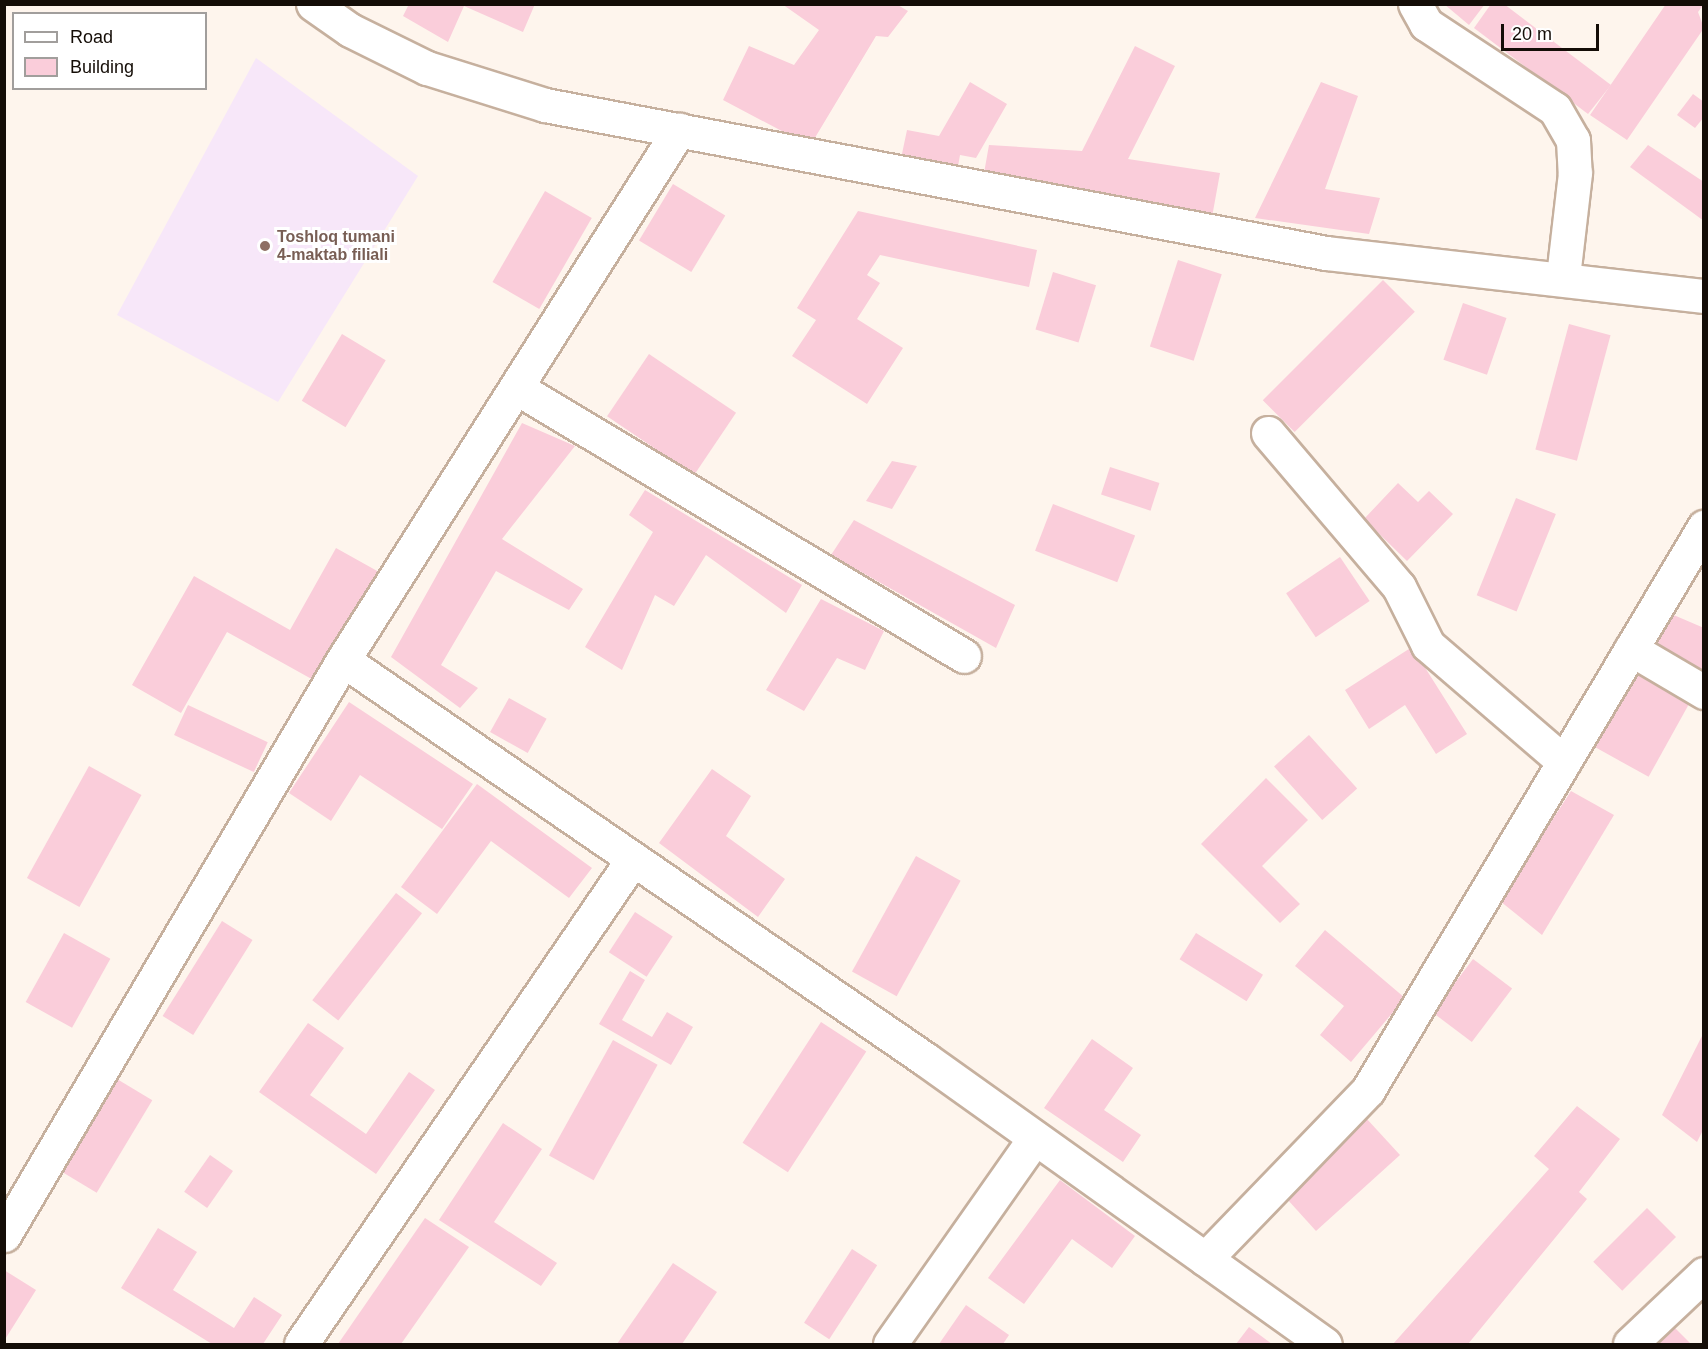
<!DOCTYPE html>
<style>
body{margin:0}
#map{position:relative;width:1708px;height:1349px;overflow:hidden;background:#fef5ed;font-family:Arial,sans-serif}
div>[style]{position:absolute}
.education>*{inset:0;background:#f7e7f9}
.building>*{inset:0;background:#facdda;transform-origin:0 0}
.roads{filter:drop-shadow(2px 0 #c6b09e) drop-shadow(-2px 0 #c6b09e) drop-shadow(0 2px #c6b09e) drop-shadow(0 -2px #c6b09e)}
.minor>*{height:33px;margin:-16.5px;padding:0 16.5px;transform-origin:16.5px;border-radius:16.5px;background:#fff}
.dots>*{width:16px;height:16px;translate:-50% -50%;box-sizing:border-box;border:3px solid #fff;border-radius:50%}
span{translate:-50% -50%;white-space:nowrap;text-align:center;line-height:1.15;-webkit-text-stroke:6px #fff;paint-order:stroke}
.education-label{font-size:16px;color:#785e54;font-weight:700}
.left{translate:0 -50%;text-align:left}
.frame{position:absolute;inset:0;border:6px solid #140d07;pointer-events:none}
.legend{position:absolute;left:12px;top:12px;width:195px;height:78px;box-sizing:border-box;background:#fff;border:2px solid #a19e9c;margin:0;padding:8px 10px;list-style:none;font-size:18px;color:#140d07}
.legend li{display:flex;align-items:center;gap:12px;height:30px}
.legend b{width:30px;border:2px solid #a19e9c}
.scale{position:absolute;left:1501px;top:24px;width:98px;height:27px;box-sizing:border-box;border:3px solid #140d07;border-top:0;padding-left:8px;font-size:18px;line-height:21px;white-space:nowrap;color:#140d07;-webkit-text-stroke:4px #fff;paint-order:stroke}
</style>
<div id="map">
<div class="education">
<div style="clip-path:polygon(256px 58px,418px 176px,278px 402px,117px 315px)"></div>
</div>
<div class="building">
<div style="clip-path:polygon(409px 4px,535px 4px,523px 32px,464px 6px,448px 42px,403px 16px)"></div>
<div style="clip-path:polygon(782px 4px,896px 4px,908px 11px,888px 37px,876px 36px,810px 146px,723px 100px,749px 46px,794px 65px,819px 30px)"></div>
<div style="clip-path:polygon(1444px 4px,1485px 4px,1469px 25px)"></div>
<div style="clip-path:polygon(1491px 4px,1504px 4px,1611px 85px,1588px 114px,1474px 28px)"></div>
<div style="clip-path:polygon(1666px 4px,1704px 4px,1698px 12px,1704px 28px,1627px 140px,1590px 115px)"></div>
<div style="clip-path:polygon(1135px 46px,1175px 66px,1128px 159px,1220px 173px,1212px 217px,984px 173px,989px 145px,1082px 151px)"></div>
<div style="clip-path:polygon(970px 82px,1007px 104px,976px 158px,960px 155px,956px 178px,899px 168px,907px 130px,939px 136px)"></div>
<div style="clip-path:polygon(1321px 82px,1358px 96px,1325px 189px,1380px 198px,1369px 234px,1255px 218px)"></div>
<div style="clip-path:polygon(1693px 94px,1704px 102px,1704px 117px,1695px 128px,1677px 115px)"></div>
<div style="clip-path:polygon(1648px 145px,1704px 182px,1704px 221px,1630px 167px)"></div>
<div style="left:673px;top:184px;width:61px;height:66px;rotate:31deg"></div>
<div style="left:545px;top:191px;width:54px;height:105px;rotate:30deg"></div>
<div style="clip-path:polygon(858px 211px,1037px 250px,1029px 287px,880px 255px,867px 275px,880px 283px,857px 319px,903px 348px,867px 404px,792px 356px,816px 320px,797px 308px)"></div>
<div style="left:1178px;top:260px;width:46px;height:91px;rotate:18deg"></div>
<div style="left:1053px;top:272px;width:45px;height:60px;rotate:17deg"></div>
<div style="left:1383px;top:280px;width:45px;height:170px;rotate:45deg"></div>
<div style="left:1463px;top:303px;width:46px;height:60px;rotate:19deg"></div>
<div style="left:1569px;top:324px;width:43px;height:130px;rotate:15deg"></div>
<div style="left:342px;top:334px;width:51px;height:78px;rotate:31deg"></div>
<div style="left:649px;top:354px;width:105px;height:75px;rotate:34deg"></div>
<div style="clip-path:polygon(522px 423px,575px 446px,502px 539px,583px 589px,569px 610px,496px 571px,441px 665px,478px 688px,460px 708px,391px 657px)"></div>
<div style="clip-path:polygon(892px 461px,917px 466px,892px 509px,866px 501px)"></div>
<div style="left:1110px;top:467px;width:52px;height:29px;rotate:18deg"></div>
<div style="clip-path:polygon(1398px 483px,1418px 502px,1429px 491px,1453px 514px,1407px 561px,1364px 519px)"></div>
<div style="clip-path:polygon(645px 490px,802px 585px,786px 613px,706px 555px,674px 606px,655px 595px,622px 670px,585px 647px,653px 532px,629px 515px)"></div>
<div style="left:1516px;top:498px;width:43px;height:105px;rotate:22deg"></div>
<div style="left:1053px;top:504px;width:88px;height:50px;rotate:21deg"></div>
<div style="clip-path:polygon(854px 520px,1015px 605px,996px 648px,831px 555px)"></div>
<div style="clip-path:polygon(336px 548px,379px 572px,317px 682px,227px 632px,181px 713px,132px 685px,194px 576px,290px 630px)"></div>
<div style="left:1340px;top:557px;width:53px;height:65px;rotate:56deg"></div>
<div style="clip-path:polygon(821px 599px,884px 631px,865px 670px,837px 658px,804px 711px,766px 690px)"></div>
<div style="clip-path:polygon(1669px 613px,1704px 628px,1704px 672px,1653px 650px)"></div>
<div style="clip-path:polygon(1412px 647px,1467px 734px,1436px 754px,1405px 705px,1369px 729px,1345px 690px)"></div>
<div style="left:1634px;top:667px;width:66px;height:89px;rotate:29deg"></div>
<div style="left:509px;top:698px;width:43px;height:39px;rotate:29deg"></div>
<div style="clip-path:polygon(349px 702px,473px 784px,442px 829px,360px 775px,331px 821px,289px 793px)"></div>
<div style="left:188px;top:705px;width:88px;height:33px;rotate:25deg"></div>
<div style="left:1309px;top:735px;width:72px;height:47px;rotate:48deg"></div>
<div style="left:89px;top:766px;width:60px;height:128px;rotate:29deg"></div>
<div style="clip-path:polygon(712px 769px,751px 796px,726px 836px,785px 879px,758px 917px,659px 843px)"></div>
<div style="clip-path:polygon(1266px 778px,1308px 820px,1262px 866px,1300px 904px,1280px 923px,1201px 844px)"></div>
<div style="clip-path:polygon(477px 784px,592px 868px,569px 898px,491px 841px,437px 914px,401px 887px)"></div>
<div style="clip-path:polygon(1571px 791px,1614px 815px,1542px 935px,1500px 901px)"></div>
<div style="left:916px;top:856px;width:51px;height:132px;rotate:29deg"></div>
<div style="left:396px;top:893px;width:33px;height:136px;rotate:38deg"></div>
<div style="left:635px;top:912px;width:45px;height:48px;rotate:33deg"></div>
<div style="left:222px;top:921px;width:36px;height:112px;rotate:32deg"></div>
<div style="clip-path:polygon(1325px 930px,1405px 998px,1351px 1062px,1320px 1035px,1344px 1006px,1295px 966px)"></div>
<div style="left:64px;top:933px;width:53px;height:79px;rotate:29deg"></div>
<div style="left:1196px;top:933px;width:79px;height:31px;rotate:32deg"></div>
<div style="left:1473px;top:959px;width:49px;height:67px;rotate:37deg"></div>
<div style="clip-path:polygon(630px 971px,645px 980px,622px 1020px,652px 1037px,667px 1012px,693px 1027px,671px 1065px,599px 1024px)"></div>
<div style="left:821px;top:1022px;width:54px;height:144px;rotate:33deg"></div>
<div style="clip-path:polygon(308px 1023px,344px 1048px,310px 1095px,366px 1134px,409px 1072px,435px 1090px,376px 1174px,259px 1092px)"></div>
<div style="clip-path:polygon(1704px 1032px,1704px 1128px,1697px 1142px,1662px 1115px)"></div>
<div style="clip-path:polygon(1092px 1039px,1133px 1068px,1104px 1110px,1141px 1135px,1123px 1162px,1044px 1108px)"></div>
<div style="left:613px;top:1040px;width:51px;height:132px;rotate:29deg"></div>
<div style="left:112px;top:1076px;width:47px;height:108px;rotate:31deg"></div>
<div style="clip-path:polygon(1577px 1106px,1620px 1139px,1579px 1192px,1587px 1199px,1468px 1344px,1393px 1344px,1549px 1169px,1534px 1156px)"></div>
<div style="clip-path:polygon(1366px 1118px,1400px 1155px,1316px 1231px,1287px 1199px)"></div>
<div style="clip-path:polygon(503px 1123px,542px 1149px,494px 1222px,557px 1263px,541px 1286px,439px 1220px)"></div>
<div style="left:210px;top:1155px;width:28px;height:45px;rotate:35deg"></div>
<div style="clip-path:polygon(1060px 1180px,1135px 1236px,1112px 1268px,1072px 1239px,1024px 1304px,988px 1278px)"></div>
<div style="left:1647px;top:1208px;width:41px;height:76px;rotate:45deg"></div>
<div style="clip-path:polygon(425px 1218px,469px 1247px,401px 1344px,338px 1344px)"></div>
<div style="clip-path:polygon(158px 1228px,197px 1252px,173px 1290px,234px 1328px,254px 1297px,282px 1315px,263px 1344px,212px 1344px,121px 1288px)"></div>
<div style="left:852px;top:1249px;width:30px;height:88px;rotate:33deg"></div>
<div style="clip-path:polygon(673px 1263px,717px 1292px,682px 1344px,617px 1344px)"></div>
<div style="clip-path:polygon(4px 1270px,36px 1290px,4px 1341px)"></div>
<div style="clip-path:polygon(966px 1305px,1009px 1335px,1003px 1344px,939px 1344px)"></div>
<div style="clip-path:polygon(1249px 1327px,1272px 1344px,1236px 1344px)"></div>
<div style="clip-path:polygon(1675px 1328px,1691px 1344px,1658px 1344px)"></div>
</div>
<div class="roads">
<div class="minor">
<div style="left:313px;top:4px;width:45px;rotate:35.1deg"></div>
<div style="left:350px;top:30px;width:86px;rotate:26.3deg"></div>
<div style="left:427px;top:68px;width:124px;rotate:17.4deg"></div>
<div style="left:545px;top:105px;width:795px;rotate:10.73deg"></div>
<div style="left:1326px;top:253px;width:380px;rotate:6.5deg"></div>
<div style="left:1415px;top:4px;width:23px;rotate:61deg"></div>
<div style="left:1426px;top:24px;width:154px;rotate:33.4deg"></div>
<div style="left:1555px;top:109px;width:36px;rotate:60deg"></div>
<div style="left:1573px;top:140px;width:33px;rotate:87deg"></div>
<div style="left:1575px;top:173px;width:105px;rotate:96.6deg"></div>
<div style="left:517px;top:388px;width:521px;rotate:30.94deg"></div>
<div style="left:1268px;top:433px;width:202px;rotate:49.6deg"></div>
<div style="left:1399px;top:587px;width:65px;rotate:63.4deg"></div>
<div style="left:1428px;top:645px;width:179px;rotate:40.7deg"></div>
<div style="left:1631px;top:649px;width:85px;rotate:30.5deg"></div>
<div style="left:343px;top:660px;width:706px;rotate:34.43deg"></div>
<div style="left:925px;top:1059px;width:491px;rotate:35.5deg"></div>
<div style="left:4px;top:1235px;width:667px;rotate:-59.48deg"></div>
<div style="left:343px;top:660px;width:628px;rotate:-57.63deg"></div>
<div style="left:1205px;top:1259px;width:235px;rotate:-46deg"></div>
<div style="left:1368px;top:1090px;width:656px;rotate:-59.17deg"></div>
<div style="left:301px;top:1344px;width:588px;rotate:-55.61deg"></div>
<div style="left:890px;top:1344px;width:252px;rotate:-54.9deg"></div>
<div style="left:1630px;top:1344px;width:102px;rotate:-43.4deg"></div>
</div>
</div>
<div class="dots">
<div style="left:265px;top:246px;background:#8d6e63"></div>
</div>
<div class="education-label">
<span class="left" style="left:277px;top:246px">Toshloq tumani<br>4-maktab filiali</span>
</div>
<div class="frame"></div>
<ul class="legend">
<li><b style="height:8px;background:#fff"></b>Road</li>
<li><b style="height:16px;background:#facdda"></b>Building</li>
</ul>
<div class="scale">20 m</div>
</div>
